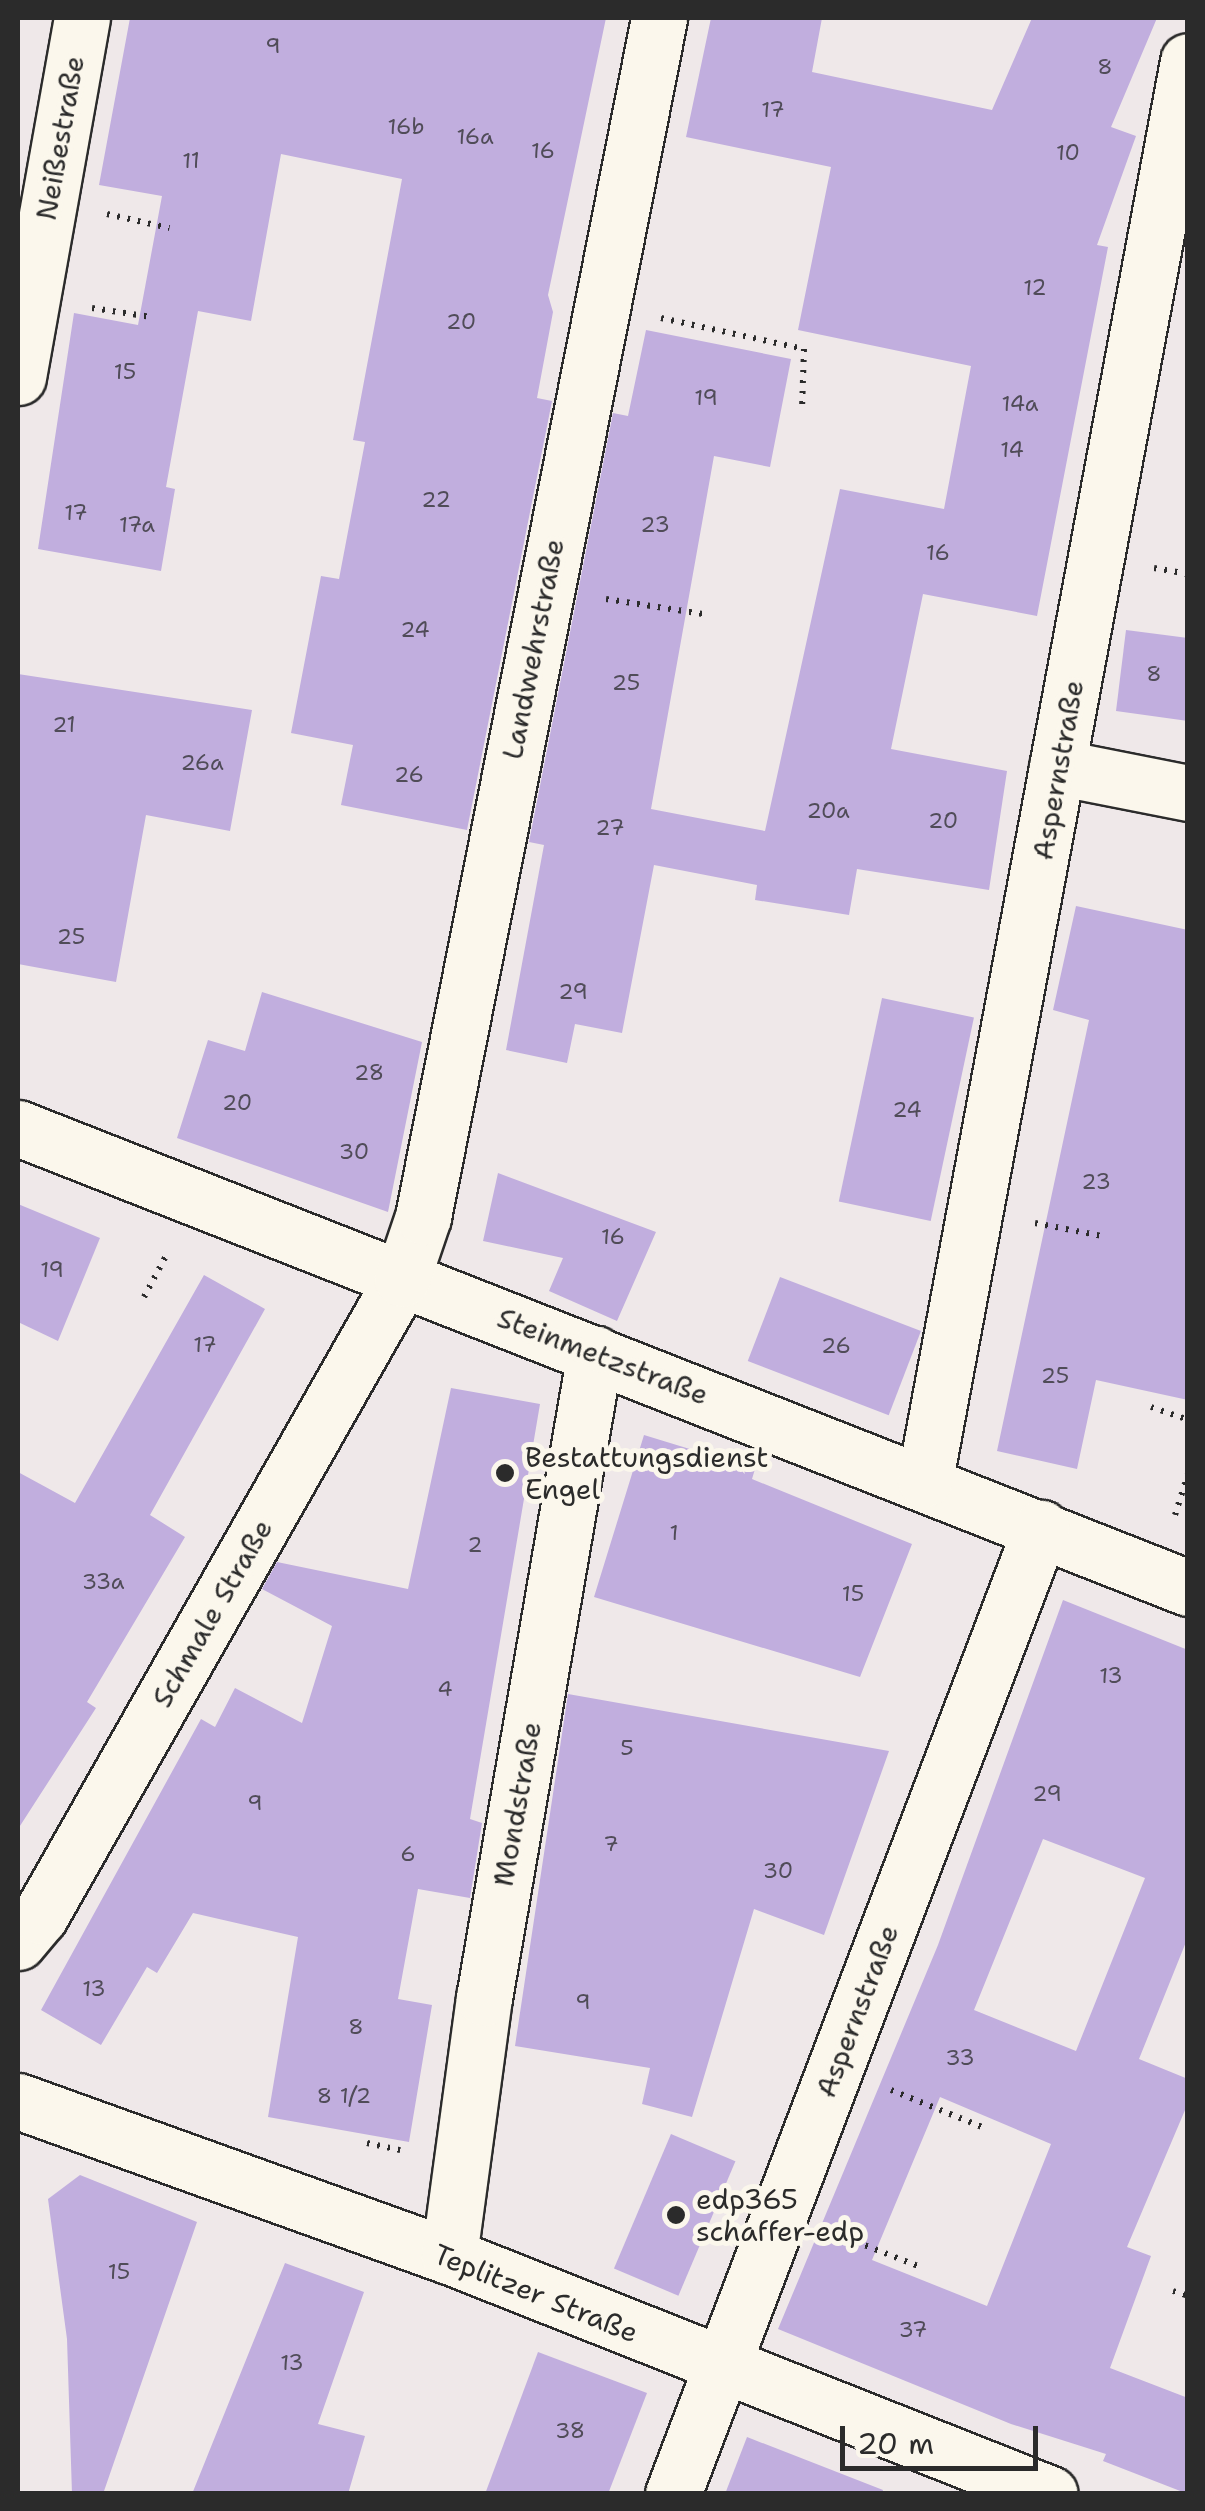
<!DOCTYPE html>
<meta charset="utf-8">
<style>
body{margin:0}
#map{position:relative;width:1205px;height:2511px;overflow:hidden;background:#efe8e9;font-family:"Shantell Sans",sans-serif}
div>[style]{position:absolute}
.building>*{inset:0;background:#c1aede;transform-origin:0 0}
.path>*{height:6px;margin-top:-3px;transform-origin:0;background:repeating-linear-gradient(90deg,#2b2b2b 0 2.5px,transparent 0 10.5px)}
.roads{filter:drop-shadow(2px 0 #2b2b2b) drop-shadow(-2px 0 #2b2b2b) drop-shadow(0 2px #2b2b2b) drop-shadow(0 -2px #2b2b2b)}
.minor>*{height:55px;margin:-27.5px;padding:0 27.5px;transform-origin:27.5px;border-radius:27.5px;background:#fbf7ec}
.dots>*{width:28px;height:28px;translate:-50% -50%;box-sizing:border-box;border:5px solid #fbf7ec;border-radius:50%}
span{translate:-50% -50%;white-space:nowrap;text-align:center;line-height:1.15;-webkit-text-stroke:10px #fbf7ec;paint-order:stroke}
.number-label{font-size:22px;color:#504c58}
.number-label span{-webkit-text-stroke-width:0}
.street-label{font-size:28px;color:#2b2b2b}
.poi-label{font-size:28px;color:#2b2b2b}
.left{translate:0 -50%;text-align:left}
.frame{position:absolute;inset:0;border:20px solid #2b2b2b;pointer-events:none}
.scale{position:absolute;left:840px;top:2426px;width:198px;height:45px;box-sizing:border-box;border:5px solid #2b2b2b;border-top:0;padding-left:12px;font-size:30px;line-height:35px;white-space:nowrap;color:#2b2b2b;-webkit-text-stroke:8px #fbf7ec;paint-order:stroke}
</style>
<div id="map">
<div class="building">
<div style="clip-path:polygon(130px 18px,606px 18px,548px 295px,553px 312px,537px 398px,552px 401px,467px 830px,341px 805px,353px 745px,291px 733px,321px 576px,339px 579px,365px 442px,353px 440px,402px 179px,281px 154px,251px 321px,198px 311px,166px 487px,175px 489px,161px 571px,38px 549px,74px 313px,138px 325px,162px 196px,99px 185px)"></div>
<div style="clip-path:polygon(711px 18px,822px 18px,812px 72px,992px 110px,1032px 18px,1157px 18px,1111px 127px,1136px 136px,1097px 245px,1108px 247px,1037px 616px,923px 594px,891px 749px,1007px 771px,989px 890px,857px 869px,849px 915px,755px 900px,757px 885px,654px 865px,622px 1033px,575px 1024px,567px 1063px,506px 1050px,544px 845px,529px 842px,613px 413px,628px 416px,646px 330px,791px 359px,770px 467px,714px 456px,651px 809px,765px 831px,840px 489px,944px 509px,971px 366px,798px 330px,831px 167px,686px 137px)"></div>
<div style="clip-path:polygon(1126px 630px,1188px 638px,1188px 721px,1116px 711px)"></div>
<div style="clip-path:polygon(18px 674px,252px 710px,230px 831px,146px 815px,116px 982px,18px 964px)"></div>
<div style="clip-path:polygon(1076px 906px,1188px 930px,1188px 1400px,1096px 1380px,1077px 1469px,997px 1451px,1089px 1020px,1053px 1010px)"></div>
<div style="clip-path:polygon(262px 992px,422px 1042px,388px 1212px,177px 1138px,208px 1040px,245px 1051px)"></div>
<div style="left:882px;top:998px;width:94px;height:208px;rotate:12deg"></div>
<div style="clip-path:polygon(498px 1173px,656px 1232px,617px 1321px,549px 1291px,563px 1258px,483px 1241px)"></div>
<div style="clip-path:polygon(18px 1204px,100px 1238px,58px 1341px,18px 1322px)"></div>
<div style="clip-path:polygon(204px 1275px,265px 1309px,150px 1515px,185px 1537px,87px 1702px,96px 1708px,18px 1829px,18px 1472px,75px 1503px)"></div>
<div style="left:780px;top:1277px;width:151px;height:90px;rotate:21deg"></div>
<div style="clip-path:polygon(451px 1388px,540px 1404px,470px 1819px,482px 1823px,470px 1898px,418px 1889px,398px 1999px,432px 2005px,409px 2142px,268px 2117px,298px 1937px,193px 1913px,157px 1973px,147px 1967px,101px 2045px,41px 2010px,201px 1719px,215px 1727px,235px 1688px,302px 1723px,332px 1626px,262px 1589px,277px 1562px,408px 1589px)"></div>
<div style="clip-path:polygon(644px 1435px,755px 1469px,752px 1479px,912px 1544px,860px 1677px,594px 1597px)"></div>
<div style="clip-path:polygon(evenodd,1063px 1600px,1188px 1650px,1188px 1937px,1139px 2059px,1188px 2079px,1188px 2103px,1127px 2247px,1151px 2256px,1110px 2368px,1188px 2398px,1188px 2494px,1103px 2461px,1106px 2454px,1011px 2424px,778px 2329px,938px 1945px,1063px 1600px,1043px 1839px,1145px 1878px,1076px 2051px,974px 2010px,1043px 1839px,1063px 1600px,940px 2097px,1051px 2144px,987px 2306px,872px 2260px,940px 2097px)"></div>
<div style="clip-path:polygon(568px 1694px,889px 1751px,824px 1935px,754px 1909px,692px 2117px,642px 2104px,650px 2068px,515px 2046px)"></div>
<div style="left:671px;top:2134px;width:70px;height:146px;rotate:23deg"></div>
<div style="clip-path:polygon(80px 2175px,197px 2222px,103px 2494px,72px 2494px,67px 2339px,48px 2199px)"></div>
<div style="clip-path:polygon(285px 2263px,364px 2292px,318px 2424px,365px 2436px,348px 2494px,192px 2494px)"></div>
<div style="clip-path:polygon(538px 2352px,647px 2393px,608px 2494px,485px 2494px)"></div>
<div style="clip-path:polygon(747px 2437px,883px 2490px,882px 2494px,725px 2494px)"></div>
</div>
<div class="path">
<div style="left:107px;top:214px;width:64px;rotate:12.7deg"></div>
<div style="left:92px;top:308px;width:60px;rotate:8.7deg"></div>
<div style="left:661px;top:318px;width:146px;rotate:12.2deg"></div>
<div style="left:804px;top:349px;width:61px;rotate:91.9deg"></div>
<div style="left:1154px;top:568px;width:35px;rotate:10deg"></div>
<div style="left:606px;top:599px;width:98px;rotate:8.8deg"></div>
<div style="left:1035px;top:1223px;width:73px;rotate:11deg"></div>
<div style="left:144px;top:1297px;width:49px;rotate:-61.9deg"></div>
<div style="left:1151px;top:1407px;width:39px;rotate:19deg"></div>
<div style="left:1175px;top:1515px;width:43px;rotate:-72.4deg"></div>
<div style="left:891px;top:2090px;width:104px;rotate:22.1deg"></div>
<div style="left:367px;top:2143px;width:34px;rotate:12deg"></div>
<div style="left:836px;top:2234px;width:88px;rotate:21.3deg"></div>
<div style="left:1173px;top:2291px;width:16px;rotate:18deg"></div>
</div>
<div class="roads">
<div class="minor">
<div style="left:18px;top:377px;width:365px;rotate:-79.9deg"></div>
<div style="left:1057px;top:767px;width:134px;rotate:11.2deg"></div>
<div style="left:18px;top:1128px;width:1257px;rotate:21.46deg"></div>
<div style="left:925px;top:1479px;width:1442px;rotate:-79.49deg"></div>
<div style="left:18px;top:1942px;width:34px;rotate:-50deg"></div>
<div style="left:40px;top:1916px;width:733px;rotate:-60.39deg"></div>
<div style="left:402px;top:1279px;width:65px;rotate:-71.3deg"></div>
<div style="left:423px;top:1217px;width:1222px;rotate:-78.86deg"></div>
<div style="left:18px;top:2101px;width:458px;rotate:19.8deg"></div>
<div style="left:449px;top:2256px;width:646px;rotate:21.6deg"></div>
<div style="left:449px;top:2256px;width:260px;rotate:-82.3deg"></div>
<div style="left:484px;top:1998px;width:654px;rotate:-80.24deg"></div>
<div style="left:673px;top:2494px;width:1034px;rotate:-69.15deg"></div>
</div>
</div>
<div class="dots">
<div style="left:505px;top:1473px;background:#2b2b2b"></div>
<div style="left:676px;top:2215px;background:#2b2b2b"></div>
</div>
<div class="number-label">
<span style="left:273px;top:46px">9</span>
<span style="left:1105px;top:67px">8</span>
<span style="left:773px;top:110px">17</span>
<span style="left:406px;top:127px">16b</span>
<span style="left:475px;top:137px">16a</span>
<span style="left:543px;top:151px">16</span>
<span style="left:1068px;top:153px">10</span>
<span style="left:191px;top:161px">11</span>
<span style="left:1035px;top:288px">12</span>
<span style="left:461px;top:322px">20</span>
<span style="left:125px;top:372px">15</span>
<span style="left:706px;top:398px">19</span>
<span style="left:1020px;top:404px">14a</span>
<span style="left:1012px;top:450px">14</span>
<span style="left:436px;top:500px">22</span>
<span style="left:76px;top:513px">17</span>
<span style="left:137px;top:525px">17a</span>
<span style="left:655px;top:525px">23</span>
<span style="left:938px;top:553px">16</span>
<span style="left:415px;top:630px">24</span>
<span style="left:1154px;top:674px">8</span>
<span style="left:626px;top:683px">25</span>
<span style="left:64px;top:725px">21</span>
<span style="left:202px;top:763px">26a</span>
<span style="left:409px;top:775px">26</span>
<span style="left:828px;top:811px">20a</span>
<span style="left:943px;top:821px">20</span>
<span style="left:610px;top:828px">27</span>
<span style="left:71px;top:937px">25</span>
<span style="left:573px;top:992px">29</span>
<span style="left:369px;top:1073px">28</span>
<span style="left:237px;top:1103px">20</span>
<span style="left:907px;top:1110px">24</span>
<span style="left:354px;top:1152px">30</span>
<span style="left:1096px;top:1182px">23</span>
<span style="left:613px;top:1237px">16</span>
<span style="left:52px;top:1270px">19</span>
<span style="left:205px;top:1345px">17</span>
<span style="left:836px;top:1346px">26</span>
<span style="left:1055px;top:1376px">25</span>
<span style="left:674px;top:1533px">1</span>
<span style="left:475px;top:1545px">2</span>
<span style="left:103px;top:1582px">33a</span>
<span style="left:853px;top:1594px">15</span>
<span style="left:1111px;top:1676px">13</span>
<span style="left:445px;top:1689px">4</span>
<span style="left:627px;top:1748px">5</span>
<span style="left:1047px;top:1794px">29</span>
<span style="left:255px;top:1803px">9</span>
<span style="left:611px;top:1844px">7</span>
<span style="left:408px;top:1854px">6</span>
<span style="left:778px;top:1871px">30</span>
<span style="left:94px;top:1989px">13</span>
<span style="left:583px;top:2002px">9</span>
<span style="left:356px;top:2027px">8</span>
<span style="left:960px;top:2058px">33</span>
<span style="left:344px;top:2096px">8 1/2</span>
<span style="left:119px;top:2272px">15</span>
<span style="left:913px;top:2330px">37</span>
<span style="left:292px;top:2363px">13</span>
<span style="left:570px;top:2431px">38</span>
</div>
<div class="street-label">
<span style="left:60px;top:138px;rotate:-80deg">Neißestraße</span>
<span style="left:533px;top:649px;rotate:-79deg">Landwehrstraße</span>
<span style="left:1058px;top:770px;rotate:-80deg">Aspernstraße</span>
<span style="left:603px;top:1356px;rotate:21deg">Steinmetzstraße</span>
<span style="left:212px;top:1613px;rotate:-60deg">Schmale Straße</span>
<span style="left:517px;top:1804px;rotate:-80deg">Mondstraße</span>
<span style="left:857px;top:2011px;rotate:-69deg">Aspernstraße</span>
<span style="left:536px;top:2293px;rotate:22deg">Teplitzer Straße</span>
</div>
<div class="poi-label">
<span class="left" style="left:525px;top:1473px">Bestattungsdienst<br>Engel</span>
<span class="left" style="left:696px;top:2215px">edp365<br>schaffer-edp</span>
</div>
<div class="frame"></div>
<div class="scale">20 m</div>
</div>
